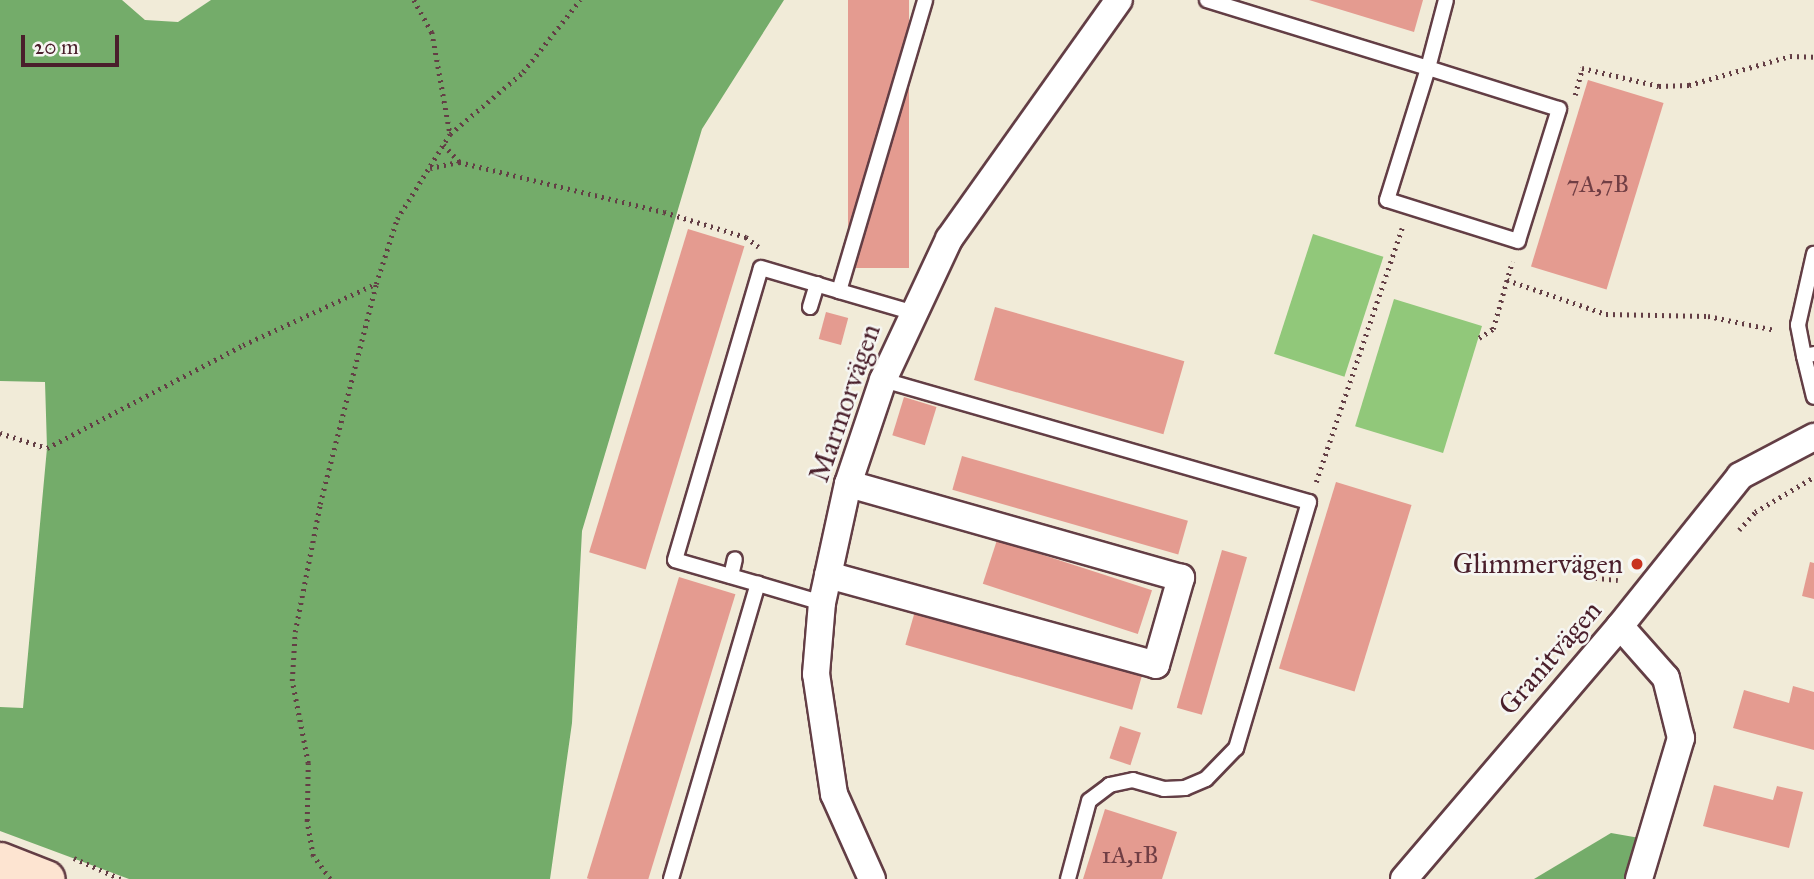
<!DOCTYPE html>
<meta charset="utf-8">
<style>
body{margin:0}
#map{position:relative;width:1814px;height:879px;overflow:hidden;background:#f1ebd8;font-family:"IM FELL Great Primer",serif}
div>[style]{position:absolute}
.green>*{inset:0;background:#91c87a;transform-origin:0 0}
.forest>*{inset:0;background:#74ac6a}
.building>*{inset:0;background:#e49b90;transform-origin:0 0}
.path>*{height:4.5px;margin-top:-2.25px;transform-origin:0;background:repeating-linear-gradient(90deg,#633e45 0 2px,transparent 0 7px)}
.roads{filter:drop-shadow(2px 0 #633e45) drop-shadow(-2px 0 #633e45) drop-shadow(0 2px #633e45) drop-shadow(0 -2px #633e45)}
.lane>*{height:14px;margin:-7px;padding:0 7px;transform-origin:7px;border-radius:7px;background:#fff}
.street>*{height:26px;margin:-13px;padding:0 13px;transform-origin:13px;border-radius:13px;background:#fff}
.secondary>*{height:37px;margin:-18.5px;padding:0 18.5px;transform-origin:18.5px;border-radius:18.5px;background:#fde4d1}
.dots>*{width:19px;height:19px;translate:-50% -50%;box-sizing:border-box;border:4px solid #f6f6f2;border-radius:50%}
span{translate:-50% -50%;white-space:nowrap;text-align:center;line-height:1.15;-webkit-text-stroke:5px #f6f6f2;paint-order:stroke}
.number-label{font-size:24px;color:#703e44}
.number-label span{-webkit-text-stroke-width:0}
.street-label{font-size:28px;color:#4a1f2b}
.poi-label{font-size:28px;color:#4a1f2b}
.right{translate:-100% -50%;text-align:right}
.scale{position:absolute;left:21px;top:35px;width:98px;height:32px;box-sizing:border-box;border:4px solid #4a1f2b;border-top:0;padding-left:9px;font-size:21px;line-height:24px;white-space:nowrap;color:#4a1f2b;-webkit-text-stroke:5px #f6f6f2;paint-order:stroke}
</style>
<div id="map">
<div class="green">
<div style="left:1313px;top:234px;width:74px;height:126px;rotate:18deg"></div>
<div style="left:1394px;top:299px;width:92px;height:133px;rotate:17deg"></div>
</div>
<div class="forest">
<div style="clip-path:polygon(0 0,122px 0,145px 20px,178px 22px,211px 0,784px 0,702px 129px,582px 531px,572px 723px,550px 879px,129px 879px,0 831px,0 707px,23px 708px,47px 448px,45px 382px,0 381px)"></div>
<div style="clip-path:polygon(1611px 833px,1651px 840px,1639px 879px,1534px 879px)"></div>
</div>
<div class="building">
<div style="left:848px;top:0;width:61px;height:268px"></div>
<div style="clip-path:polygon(1309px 0,1423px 0,1414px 32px)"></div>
<div style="left:1588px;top:80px;width:79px;height:195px;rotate:17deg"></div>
<div style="left:688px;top:229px;width:59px;height:338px;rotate:17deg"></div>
<div style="left:995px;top:307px;width:197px;height:76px;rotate:16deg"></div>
<div style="left:826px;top:312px;width:23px;height:28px;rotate:15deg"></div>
<div style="left:904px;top:397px;width:34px;height:40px;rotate:17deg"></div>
<div style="left:962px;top:456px;width:235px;height:35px;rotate:16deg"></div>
<div style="left:1336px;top:482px;width:79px;height:195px;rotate:17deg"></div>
<div style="left:997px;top:540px;width:163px;height:46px;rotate:18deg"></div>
<div style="left:1222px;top:550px;width:26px;height:164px;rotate:16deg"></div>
<div style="clip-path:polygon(1810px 562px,1814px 563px,1814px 599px,1802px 596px)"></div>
<div style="left:679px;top:577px;width:59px;height:315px;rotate:17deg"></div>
<div style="left:915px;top:611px;width:236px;height:35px;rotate:16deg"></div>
<div style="clip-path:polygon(1793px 686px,1814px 692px,1814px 750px,1733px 728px,1744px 690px,1789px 703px)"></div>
<div style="left:1120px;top:726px;width:22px;height:34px;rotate:18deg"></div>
<div style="clip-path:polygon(1714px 785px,1773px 800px,1777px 786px,1803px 792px,1789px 848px,1703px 826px)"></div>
<div style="clip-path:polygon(1105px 809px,1177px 832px,1162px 879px,1083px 879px)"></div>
</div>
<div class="path">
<div style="left:414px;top:0;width:37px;rotate:61deg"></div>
<div style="left:432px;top:32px;width:103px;rotate:79.9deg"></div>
<div style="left:1575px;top:95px;width:28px;rotate:-75deg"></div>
<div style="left:1582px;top:68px;width:79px;rotate:13.2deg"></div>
<div style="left:1659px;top:86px;width:30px;rotate:-2deg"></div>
<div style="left:1689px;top:85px;width:105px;rotate:-16deg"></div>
<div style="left:1790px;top:56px;width:24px;rotate:2deg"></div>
<div style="left:459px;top:162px;width:211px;rotate:13.7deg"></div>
<div style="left:664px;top:212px;width:86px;rotate:17deg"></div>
<div style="left:746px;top:237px;width:16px;rotate:38deg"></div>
<div style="left:430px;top:168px;width:30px;rotate:-12deg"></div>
<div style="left:459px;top:162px;width:23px;rotate:-133deg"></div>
<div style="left:1507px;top:280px;width:105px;rotate:19deg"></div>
<div style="left:1606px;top:314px;width:102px;rotate:1.1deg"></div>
<div style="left:1708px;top:316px;width:68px;rotate:11.8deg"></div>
<div style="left:1479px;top:338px;width:17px;rotate:-33deg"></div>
<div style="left:1493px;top:329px;width:70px;rotate:-74.2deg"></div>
<div style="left:0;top:433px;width:49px;rotate:17.7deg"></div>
<div style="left:47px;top:448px;width:221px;rotate:-27.7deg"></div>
<div style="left:243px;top:345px;width:145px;rotate:-24.8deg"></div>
<div style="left:1316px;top:482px;width:268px;rotate:-71.3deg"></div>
<div style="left:1739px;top:530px;width:24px;rotate:-48deg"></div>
<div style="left:1755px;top:512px;width:69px;rotate:-30.7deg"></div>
<div style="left:1588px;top:577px;width:30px;rotate:6deg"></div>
<div style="left:74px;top:858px;width:51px;rotate:24.1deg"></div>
<div style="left:330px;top:879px;width:29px;rotate:-126deg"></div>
<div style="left:313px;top:856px;width:36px;rotate:-100deg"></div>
<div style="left:307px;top:821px;width:58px;rotate:-89deg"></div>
<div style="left:308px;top:763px;width:84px;rotate:-101deg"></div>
<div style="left:292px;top:681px;width:49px;rotate:-86.5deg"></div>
<div style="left:295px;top:632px;width:130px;rotate:-78.9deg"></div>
<div style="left:320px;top:504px;width:227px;rotate:-75.7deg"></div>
<div style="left:376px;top:284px;width:68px;rotate:-72.1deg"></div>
<div style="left:397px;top:219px;width:100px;rotate:-58.1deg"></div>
<div style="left:450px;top:134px;width:96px;rotate:-40.3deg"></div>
<div style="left:523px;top:72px;width:92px;rotate:-51.6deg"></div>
</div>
<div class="roads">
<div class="lane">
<div style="left:1207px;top:0;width:231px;rotate:17.1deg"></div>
<div style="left:1428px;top:68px;width:137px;rotate:17.4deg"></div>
<div style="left:1559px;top:109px;width:138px;rotate:107.3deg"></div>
<div style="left:1518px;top:241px;width:137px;rotate:-162.6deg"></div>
<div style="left:1387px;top:200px;width:138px;rotate:-72.7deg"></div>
<div style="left:1428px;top:68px;width:70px;rotate:-75.2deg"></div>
<div style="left:839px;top:291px;width:75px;rotate:16.3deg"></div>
<div style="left:810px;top:307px;width:24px;rotate:-73deg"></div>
<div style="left:1814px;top:354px;width:10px;rotate:169deg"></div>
<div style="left:1804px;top:356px;width:42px;rotate:76.3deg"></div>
<div style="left:1804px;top:356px;width:32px;rotate:-101deg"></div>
<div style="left:1798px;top:325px;width:73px;rotate:-77.3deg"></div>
<div style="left:883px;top:380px;width:443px;rotate:16deg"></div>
<div style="left:1309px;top:502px;width:257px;rotate:106.5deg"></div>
<div style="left:1236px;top:748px;width:43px;rotate:134.1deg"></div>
<div style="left:1206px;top:779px;width:23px;rotate:157deg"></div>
<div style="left:1185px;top:788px;width:21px;rotate:177deg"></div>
<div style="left:1164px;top:789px;width:32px;rotate:-164deg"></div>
<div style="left:1133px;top:780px;width:24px;rotate:168deg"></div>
<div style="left:1110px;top:785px;width:26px;rotate:143deg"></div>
<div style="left:1089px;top:801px;width:81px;rotate:105.1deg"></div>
<div style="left:731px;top:576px;width:17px;rotate:-77deg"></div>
<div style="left:758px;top:584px;width:67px;rotate:16.5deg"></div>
<div style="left:671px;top:879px;width:308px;rotate:-73.6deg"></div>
<div style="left:758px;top:584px;width:86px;rotate:-163.9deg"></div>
<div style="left:675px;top:560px;width:304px;rotate:-73.6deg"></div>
<div style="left:761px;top:268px;width:81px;rotate:16.4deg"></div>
<div style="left:839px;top:291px;width:303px;rotate:-73.5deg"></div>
</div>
<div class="street">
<div style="left:828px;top:575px;width:340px;rotate:15.3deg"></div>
<div style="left:1156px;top:665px;width:91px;rotate:-74deg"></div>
<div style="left:1181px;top:578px;width:346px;rotate:-164.2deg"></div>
<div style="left:1620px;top:626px;width:69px;rotate:48.5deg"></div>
<div style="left:1666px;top:678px;width:62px;rotate:76deg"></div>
<div style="left:1681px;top:738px;width:147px;rotate:106.6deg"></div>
<div style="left:872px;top:879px;width:93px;rotate:-114.1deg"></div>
<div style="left:834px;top:794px;width:121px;rotate:-98.5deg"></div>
<div style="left:816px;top:674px;width:71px;rotate:-85.2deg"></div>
<div style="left:822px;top:603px;width:122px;rotate:-77.7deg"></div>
<div style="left:848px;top:484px;width:110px;rotate:-71.4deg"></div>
<div style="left:883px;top:380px;width:156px;rotate:-64.9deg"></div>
<div style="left:949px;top:239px;width:293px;rotate:-54.6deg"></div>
<div style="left:1404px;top:879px;width:333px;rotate:-49.5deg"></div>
<div style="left:1620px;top:626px;width:192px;rotate:-51.3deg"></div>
<div style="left:1740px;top:476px;width:84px;rotate:-27.8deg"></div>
</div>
<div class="secondary">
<div style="left:0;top:861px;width:49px;rotate:21.4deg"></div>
</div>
</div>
<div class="dots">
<div style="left:1637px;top:564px;background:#c8321e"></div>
</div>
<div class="number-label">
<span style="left:1598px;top:185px">7A,7B</span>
<span style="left:1130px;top:856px">1A,1B</span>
</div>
<div class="street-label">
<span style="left:845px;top:403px;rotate:-71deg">Marmorvägen</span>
<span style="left:1550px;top:658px;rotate:-49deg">Granitvägen</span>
</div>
<div class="poi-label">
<span class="right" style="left:1623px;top:564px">Glimmervägen</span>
</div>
<div class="scale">20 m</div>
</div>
